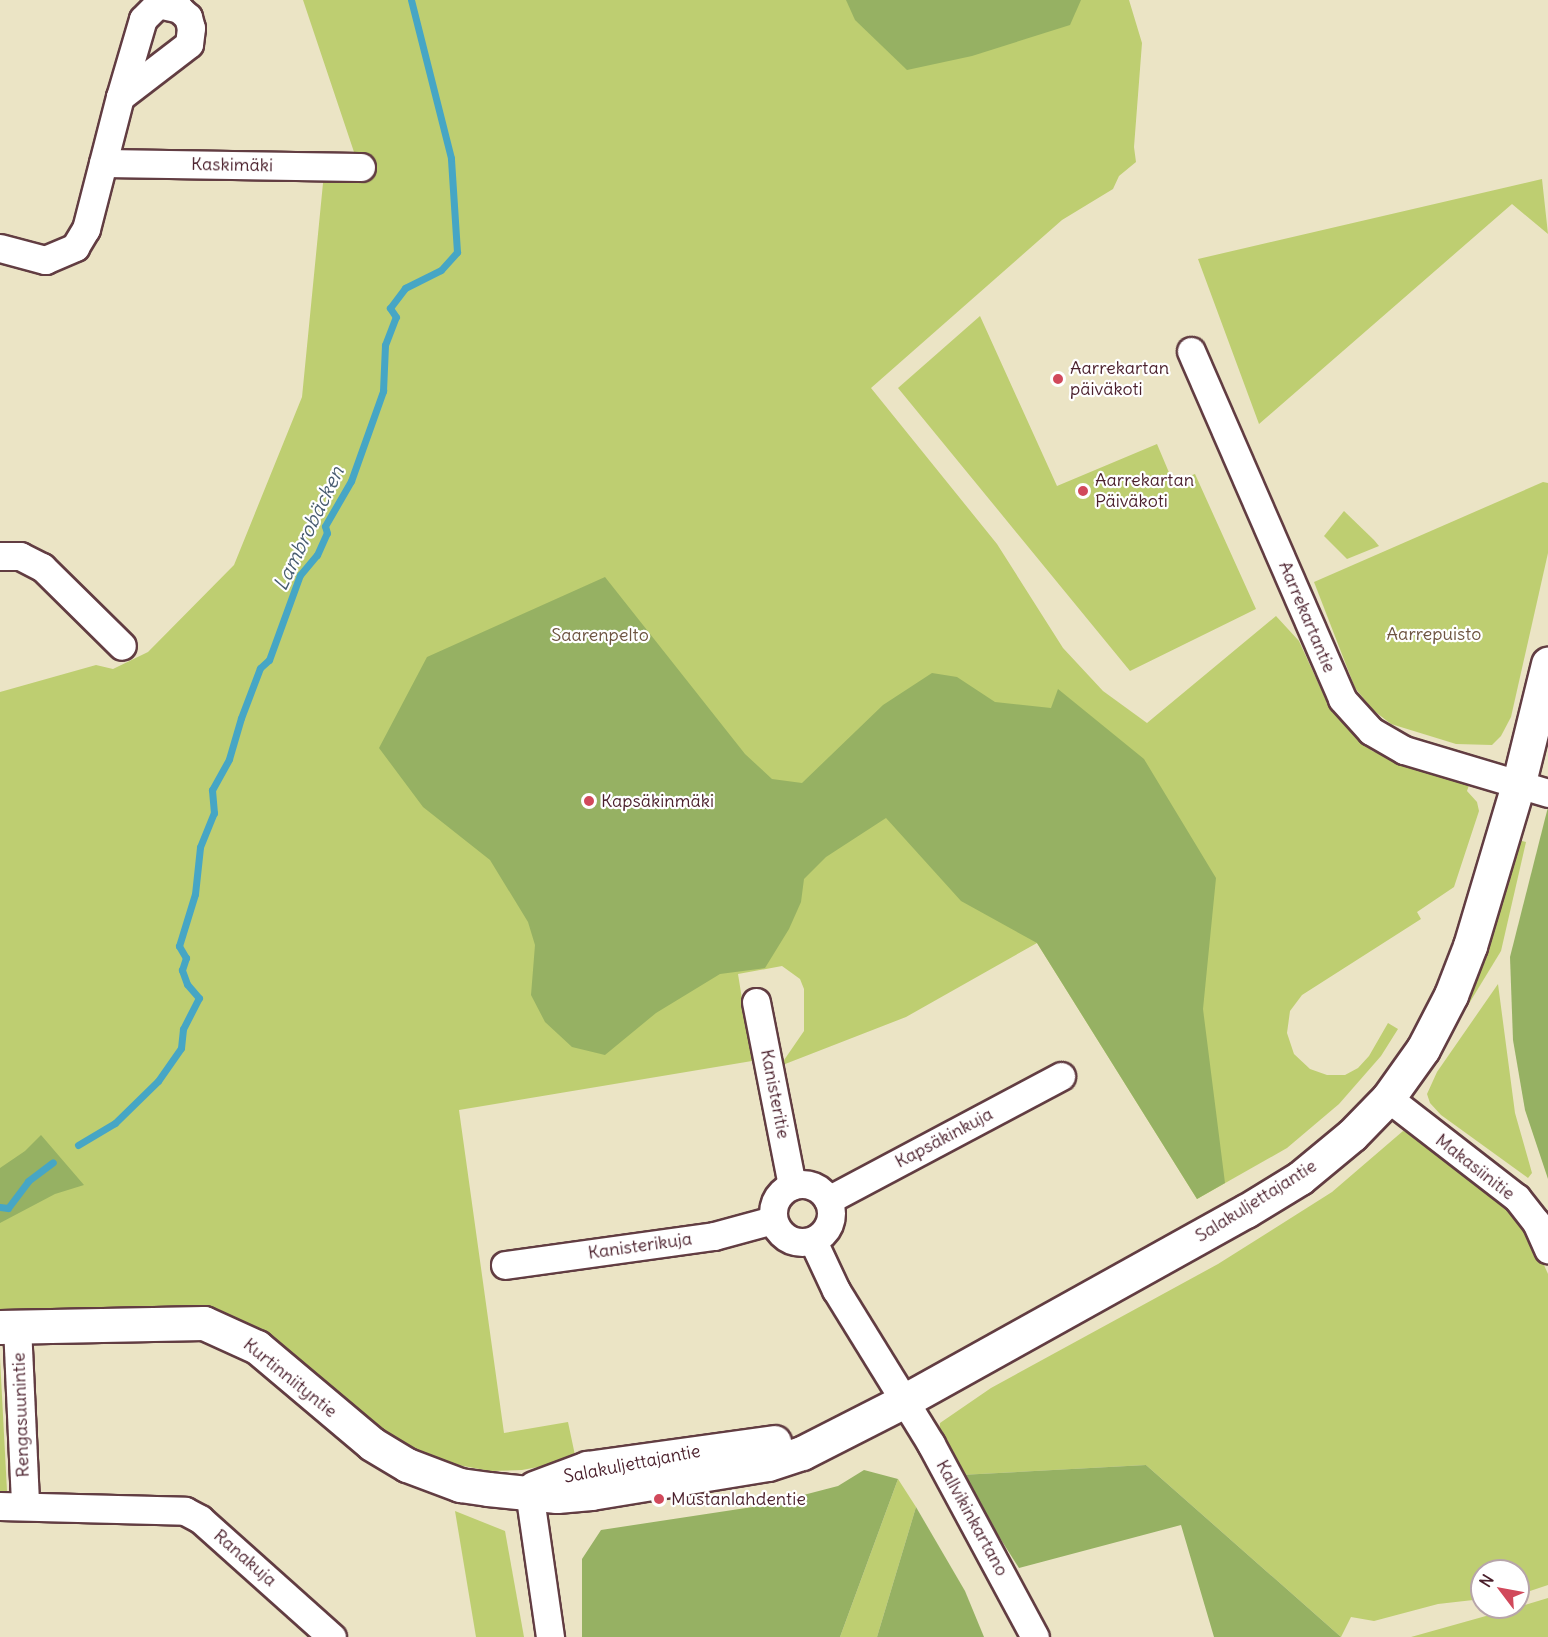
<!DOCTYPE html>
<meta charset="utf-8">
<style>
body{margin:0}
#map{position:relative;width:1548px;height:1637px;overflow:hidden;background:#ebe4c5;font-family:Delius,sans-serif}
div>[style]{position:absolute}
.green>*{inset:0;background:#bece71}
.forest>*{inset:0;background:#96b163}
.stream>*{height:7px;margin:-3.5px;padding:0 3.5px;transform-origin:3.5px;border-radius:3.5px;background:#46a6c5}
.roads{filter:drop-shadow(2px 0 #623d42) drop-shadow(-2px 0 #623d42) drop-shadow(0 2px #623d42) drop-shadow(0 -2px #623d42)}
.minor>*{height:27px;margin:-13.5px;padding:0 13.5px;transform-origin:13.5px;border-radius:13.5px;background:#fff}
.minor>.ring{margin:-13.5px;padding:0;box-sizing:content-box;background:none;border:27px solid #fff;border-radius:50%}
.tertiary>*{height:33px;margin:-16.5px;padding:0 16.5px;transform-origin:16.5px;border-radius:16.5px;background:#fff}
.dots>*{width:16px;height:16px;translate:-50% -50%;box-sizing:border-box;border:3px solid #fff;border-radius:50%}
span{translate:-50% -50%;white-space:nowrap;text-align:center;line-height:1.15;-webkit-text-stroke:4.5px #fff;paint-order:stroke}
.street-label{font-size:18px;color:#4a1f2b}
.poi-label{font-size:18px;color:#4a1f2b}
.left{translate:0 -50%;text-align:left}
.park-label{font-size:18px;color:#6d5440}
.water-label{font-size:20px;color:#485c70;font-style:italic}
.north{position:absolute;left:1470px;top:1559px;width:60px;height:60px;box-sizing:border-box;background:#fff;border:2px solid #b7a5aa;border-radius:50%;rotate:302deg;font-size:16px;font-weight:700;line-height:24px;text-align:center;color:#4a1f2b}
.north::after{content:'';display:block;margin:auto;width:21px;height:27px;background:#d1495b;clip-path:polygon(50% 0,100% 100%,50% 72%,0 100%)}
</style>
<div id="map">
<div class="green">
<div style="clip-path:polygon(303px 0,1129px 0,1142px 43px,1134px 147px,1136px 162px,1119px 176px,1113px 189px,1062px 220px,871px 388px,997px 544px,1063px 648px,1103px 691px,1147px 723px,1276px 616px,1299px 641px,1320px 687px,1342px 721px,1372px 751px,1471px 779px,1467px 791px,1477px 802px,1479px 811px,1454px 887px,1417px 912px,1421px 919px,1302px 995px,1290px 1011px,1287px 1033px,1294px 1054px,1310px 1069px,1327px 1075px,1345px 1075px,1358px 1068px,1369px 1056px,1388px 1023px,1398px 1029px,1381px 1056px,1339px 1104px,1287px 1148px,1197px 1199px,1037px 943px,906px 1017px,780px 1066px,804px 1031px,804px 989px,800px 979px,782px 966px,738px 974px,752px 1061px,459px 1110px,504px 1433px,568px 1422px,576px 1460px,522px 1470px,490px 1471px,437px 1461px,389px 1439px,261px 1332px,216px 1313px,0 1313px,0 692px,96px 665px,113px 669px,148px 652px,234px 565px,302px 397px,324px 173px,355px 155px)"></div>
<div style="clip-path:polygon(1542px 179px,1548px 234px,1512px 204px,1259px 424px,1198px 259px)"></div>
<div style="clip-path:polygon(980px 316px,1057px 486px,1157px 444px,1173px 482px,1195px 474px,1256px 609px,1130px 671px,898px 388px)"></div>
<div style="clip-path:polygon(1543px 482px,1548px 483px,1548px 553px,1511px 717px,1501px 736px,1492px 745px,1456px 744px,1391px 724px,1373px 710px,1355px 688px,1314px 582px)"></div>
<div style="clip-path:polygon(1344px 511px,1374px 540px,1379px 546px,1347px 559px,1324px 536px)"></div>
<div style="clip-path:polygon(1514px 839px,1526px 842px,1501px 951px,1448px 1038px,1443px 1034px)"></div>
<div style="clip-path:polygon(1498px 984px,1515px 1113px,1532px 1173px,1528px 1178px,1441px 1115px,1430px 1103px,1427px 1094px,1437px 1072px)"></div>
<div style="clip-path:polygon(1403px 1131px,1411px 1133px,1506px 1203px,1527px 1227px,1548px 1274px,1548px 1585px,1518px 1595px,1518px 1571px,1482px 1571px,1482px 1599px,1438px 1604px,1374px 1621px,1351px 1617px,1341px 1637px,1146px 1465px,960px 1475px,939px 1438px,940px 1423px,991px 1388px,1218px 1264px,1332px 1192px)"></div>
<div style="clip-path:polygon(0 1358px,7px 1491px,0 1491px)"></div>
<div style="clip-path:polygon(898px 1479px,916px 1507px,877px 1637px,840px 1637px)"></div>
<div style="clip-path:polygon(455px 1511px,505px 1531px,524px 1637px,476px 1637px)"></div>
<div style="clip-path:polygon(1548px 1598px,1548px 1637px,1411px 1637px,1518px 1607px)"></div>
</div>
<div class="forest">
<div style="clip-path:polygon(846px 0,1081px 0,1070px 25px,972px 56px,907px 70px,855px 20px)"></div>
<div style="clip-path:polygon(605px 577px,745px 754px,772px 779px,802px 783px,883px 705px,932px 673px,957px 677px,995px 702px,1051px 708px,1058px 689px,1144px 759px,1216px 878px,1203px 1009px,1225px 1183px,1197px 1199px,1037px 943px,961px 901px,886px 818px,826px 857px,804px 879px,801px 902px,789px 929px,765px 968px,720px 974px,656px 1013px,605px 1055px,572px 1047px,545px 1022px,531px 995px,535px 945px,528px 922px,490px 860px,423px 807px,379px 748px,427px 657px)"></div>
<div style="clip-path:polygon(1548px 807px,1548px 1179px,1525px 1110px,1513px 1040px,1510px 957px)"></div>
<div style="clip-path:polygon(41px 1135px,84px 1185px,55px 1194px,0 1223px,0 1168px,25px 1151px)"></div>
<div style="clip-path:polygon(1146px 1465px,1341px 1637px,1214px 1637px,1181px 1525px,1019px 1568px,960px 1475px)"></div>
<div style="clip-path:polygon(864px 1470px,898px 1479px,840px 1637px,582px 1637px,582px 1559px,601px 1530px,765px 1505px,838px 1486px)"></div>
<div style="clip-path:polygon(916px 1507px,965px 1591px,984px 1637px,877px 1637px)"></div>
</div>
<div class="stream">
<div style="left:78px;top:1145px;width:43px;rotate:-30.7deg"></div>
<div style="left:115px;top:1123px;width:60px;rotate:-44.3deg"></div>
<div style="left:158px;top:1081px;width:40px;rotate:-55.1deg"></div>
<div style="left:181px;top:1048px;width:19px;rotate:-84deg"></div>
<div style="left:183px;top:1029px;width:35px;rotate:-63deg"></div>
<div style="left:199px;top:998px;width:18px;rotate:-131deg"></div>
<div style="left:187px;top:984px;width:15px;rotate:-110deg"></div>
<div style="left:182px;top:970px;width:13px;rotate:-72deg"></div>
<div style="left:186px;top:958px;width:14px;rotate:-120deg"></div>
<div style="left:179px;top:946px;width:54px;rotate:-72.9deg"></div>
<div style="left:195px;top:894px;width:47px;rotate:-83.9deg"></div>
<div style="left:200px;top:847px;width:37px;rotate:-68deg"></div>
<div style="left:214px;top:813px;width:23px;rotate:-95deg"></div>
<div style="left:212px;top:790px;width:35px;rotate:-61deg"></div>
<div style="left:229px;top:759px;width:43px;rotate:-73.7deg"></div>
<div style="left:241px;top:718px;width:53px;rotate:-69.2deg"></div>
<div style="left:260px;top:668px;width:12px;rotate:-42deg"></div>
<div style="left:269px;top:660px;width:90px;rotate:-70deg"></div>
<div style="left:300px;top:575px;width:26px;rotate:-50deg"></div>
<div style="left:317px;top:555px;width:24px;rotate:-66deg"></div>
<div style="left:327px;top:533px;width:7px;rotate:-106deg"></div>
<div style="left:325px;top:526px;width:52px;rotate:-60deg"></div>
<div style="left:351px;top:481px;width:96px;rotate:-70.4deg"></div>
<div style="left:383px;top:391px;width:46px;rotate:-87.5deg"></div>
<div style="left:385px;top:345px;width:30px;rotate:-69deg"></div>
<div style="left:396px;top:317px;width:11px;rotate:-124deg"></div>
<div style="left:390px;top:308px;width:25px;rotate:-53deg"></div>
<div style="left:405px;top:288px;width:40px;rotate:-26.6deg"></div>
<div style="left:441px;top:270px;width:24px;rotate:-48deg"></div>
<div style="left:457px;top:252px;width:94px;rotate:-93.7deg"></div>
<div style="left:451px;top:158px;width:163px;rotate:-104.2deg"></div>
<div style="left:0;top:1207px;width:8px;rotate:7deg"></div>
<div style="left:8px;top:1208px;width:34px;rotate:-53deg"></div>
<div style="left:28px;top:1181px;width:31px;rotate:-37deg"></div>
</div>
<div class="roads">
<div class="minor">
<div style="left:103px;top:163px;width:258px;rotate:0.9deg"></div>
<div style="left:0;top:248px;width:47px;rotate:14.9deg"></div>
<div style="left:45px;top:260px;width:33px;rotate:-23deg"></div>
<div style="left:75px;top:247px;width:21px;rotate:-59deg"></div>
<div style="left:86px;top:229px;width:136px;rotate:-75.6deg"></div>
<div style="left:120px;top:97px;width:81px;rotate:-73.6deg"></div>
<div style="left:143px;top:19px;width:21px;rotate:-45deg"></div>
<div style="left:158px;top:4px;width:22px;rotate:13deg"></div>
<div style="left:179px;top:9px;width:12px;rotate:42deg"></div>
<div style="left:188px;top:17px;width:11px;rotate:75deg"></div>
<div style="left:191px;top:28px;width:16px;rotate:97deg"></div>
<div style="left:189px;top:44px;width:87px;rotate:142.5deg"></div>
<div style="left:1191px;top:351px;width:379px;rotate:66.5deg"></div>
<div style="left:1342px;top:699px;width:43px;rotate:47.8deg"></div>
<div style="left:1371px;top:731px;width:38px;rotate:30deg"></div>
<div style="left:1404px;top:750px;width:150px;rotate:16.6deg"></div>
<div style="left:0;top:556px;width:20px"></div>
<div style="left:20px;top:556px;width:25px;rotate:27deg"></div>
<div style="left:42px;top:567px;width:112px;rotate:44.6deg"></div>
<div style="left:756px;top:1002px;width:187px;rotate:78.9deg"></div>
<div style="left:1388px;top:1098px;width:163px;rotate:37.8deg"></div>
<div style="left:1517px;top:1198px;width:31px;rotate:52deg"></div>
<div style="left:1536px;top:1222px;width:30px;rotate:66deg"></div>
<div class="ring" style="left:773px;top:1184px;width:31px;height:31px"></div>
<div style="left:828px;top:1200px;width:264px;rotate:-28deg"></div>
<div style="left:813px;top:1241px;width:54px;rotate:64.9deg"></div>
<div style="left:836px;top:1290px;width:181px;rotate:58.3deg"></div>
<div style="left:931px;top:1444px;width:219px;rotate:61.7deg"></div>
<div style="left:505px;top:1265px;width:211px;rotate:-7.9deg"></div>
<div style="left:714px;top:1236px;width:61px;rotate:-15.2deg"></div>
<div style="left:17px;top:1326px;width:178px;rotate:87.4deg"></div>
<div style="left:529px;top:1491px;width:148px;rotate:81.8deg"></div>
<div style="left:0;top:1506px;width:185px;rotate:1.5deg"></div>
<div style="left:185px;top:1511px;width:17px;rotate:28deg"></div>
<div style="left:200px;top:1519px;width:177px;rotate:41.8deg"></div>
</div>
<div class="tertiary">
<div style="left:0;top:1327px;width:204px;rotate:-1.1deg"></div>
<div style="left:204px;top:1323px;width:58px;rotate:24.4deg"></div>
<div style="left:257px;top:1347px;width:150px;rotate:40.1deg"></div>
<div style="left:372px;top:1444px;width:41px;rotate:31deg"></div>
<div style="left:407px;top:1465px;width:57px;rotate:20.7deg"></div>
<div style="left:460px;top:1485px;width:28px;rotate:8deg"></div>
<div style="left:488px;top:1489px;width:69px;rotate:5.8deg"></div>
<div style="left:557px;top:1496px;width:34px;rotate:-5deg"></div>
<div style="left:591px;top:1493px;width:179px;rotate:-9.3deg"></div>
<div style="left:768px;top:1464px;width:36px;rotate:-18deg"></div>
<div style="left:802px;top:1453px;width:114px;rotate:-27deg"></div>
<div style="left:904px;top:1401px;width:391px;rotate:-29.1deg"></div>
<div style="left:1246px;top:1211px;width:63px;rotate:-31.4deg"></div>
<div style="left:1300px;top:1178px;width:67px;rotate:-39.6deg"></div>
<div style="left:1352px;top:1135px;width:52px;rotate:-45.8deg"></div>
<div style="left:1388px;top:1098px;width:60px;rotate:-54.5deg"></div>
<div style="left:1423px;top:1049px;width:61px;rotate:-62.6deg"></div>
<div style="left:1451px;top:995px;width:53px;rotate:-68.8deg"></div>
<div style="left:1470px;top:946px;width:171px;rotate:-73.4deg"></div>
<div style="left:1519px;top:782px;width:122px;rotate:-76.2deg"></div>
<div style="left:534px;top:1488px;width:57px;rotate:-20.7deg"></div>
<div style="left:587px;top:1468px;width:189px;rotate:-7.9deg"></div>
</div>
</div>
<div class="dots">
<div style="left:1058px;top:379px;background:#d1495b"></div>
<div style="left:1083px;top:491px;background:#d1495b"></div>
<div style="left:589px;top:801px;background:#d1495b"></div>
<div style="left:659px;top:1499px;background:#d1495b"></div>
</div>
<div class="street-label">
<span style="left:232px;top:165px;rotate:1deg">Kaskimäki</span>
<span style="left:1307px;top:617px;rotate:67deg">Aarrekartantie</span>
<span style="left:775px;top:1094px;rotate:79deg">Kanisteritie</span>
<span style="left:944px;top:1138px;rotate:-28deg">Kapsäkinkuja</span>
<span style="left:1475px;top:1167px;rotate:38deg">Makasiinitie</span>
<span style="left:1256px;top:1201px;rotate:-32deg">Salakuljettajantie</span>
<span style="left:640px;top:1246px;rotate:-8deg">Kanisterikuja</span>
<span style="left:290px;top:1378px;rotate:39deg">Kurtinniityntie</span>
<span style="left:21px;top:1415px;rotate:-92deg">Rengasuunintie</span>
<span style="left:632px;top:1464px;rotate:-11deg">Salakuljettajantie</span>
<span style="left:972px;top:1518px;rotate:61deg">Kallvikinkartano</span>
<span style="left:245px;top:1558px;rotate:41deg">Ranakuja</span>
</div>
<div class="poi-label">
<span class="left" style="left:1070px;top:379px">Aarrekartan<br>päiväkoti</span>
<span class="left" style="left:1095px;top:491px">Aarrekartan<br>Päiväkoti</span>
<span class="left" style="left:601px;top:801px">Kapsäkinmäki</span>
<span class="left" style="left:671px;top:1499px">Mustanlahdentie</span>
</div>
<div class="park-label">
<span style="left:1434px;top:634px">Aarrepuisto</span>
<span style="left:600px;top:635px">Saarenpelto</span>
</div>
<div class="water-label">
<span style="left:308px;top:528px;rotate:-64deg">Lambrobäcken</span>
</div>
<div class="north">N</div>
</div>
